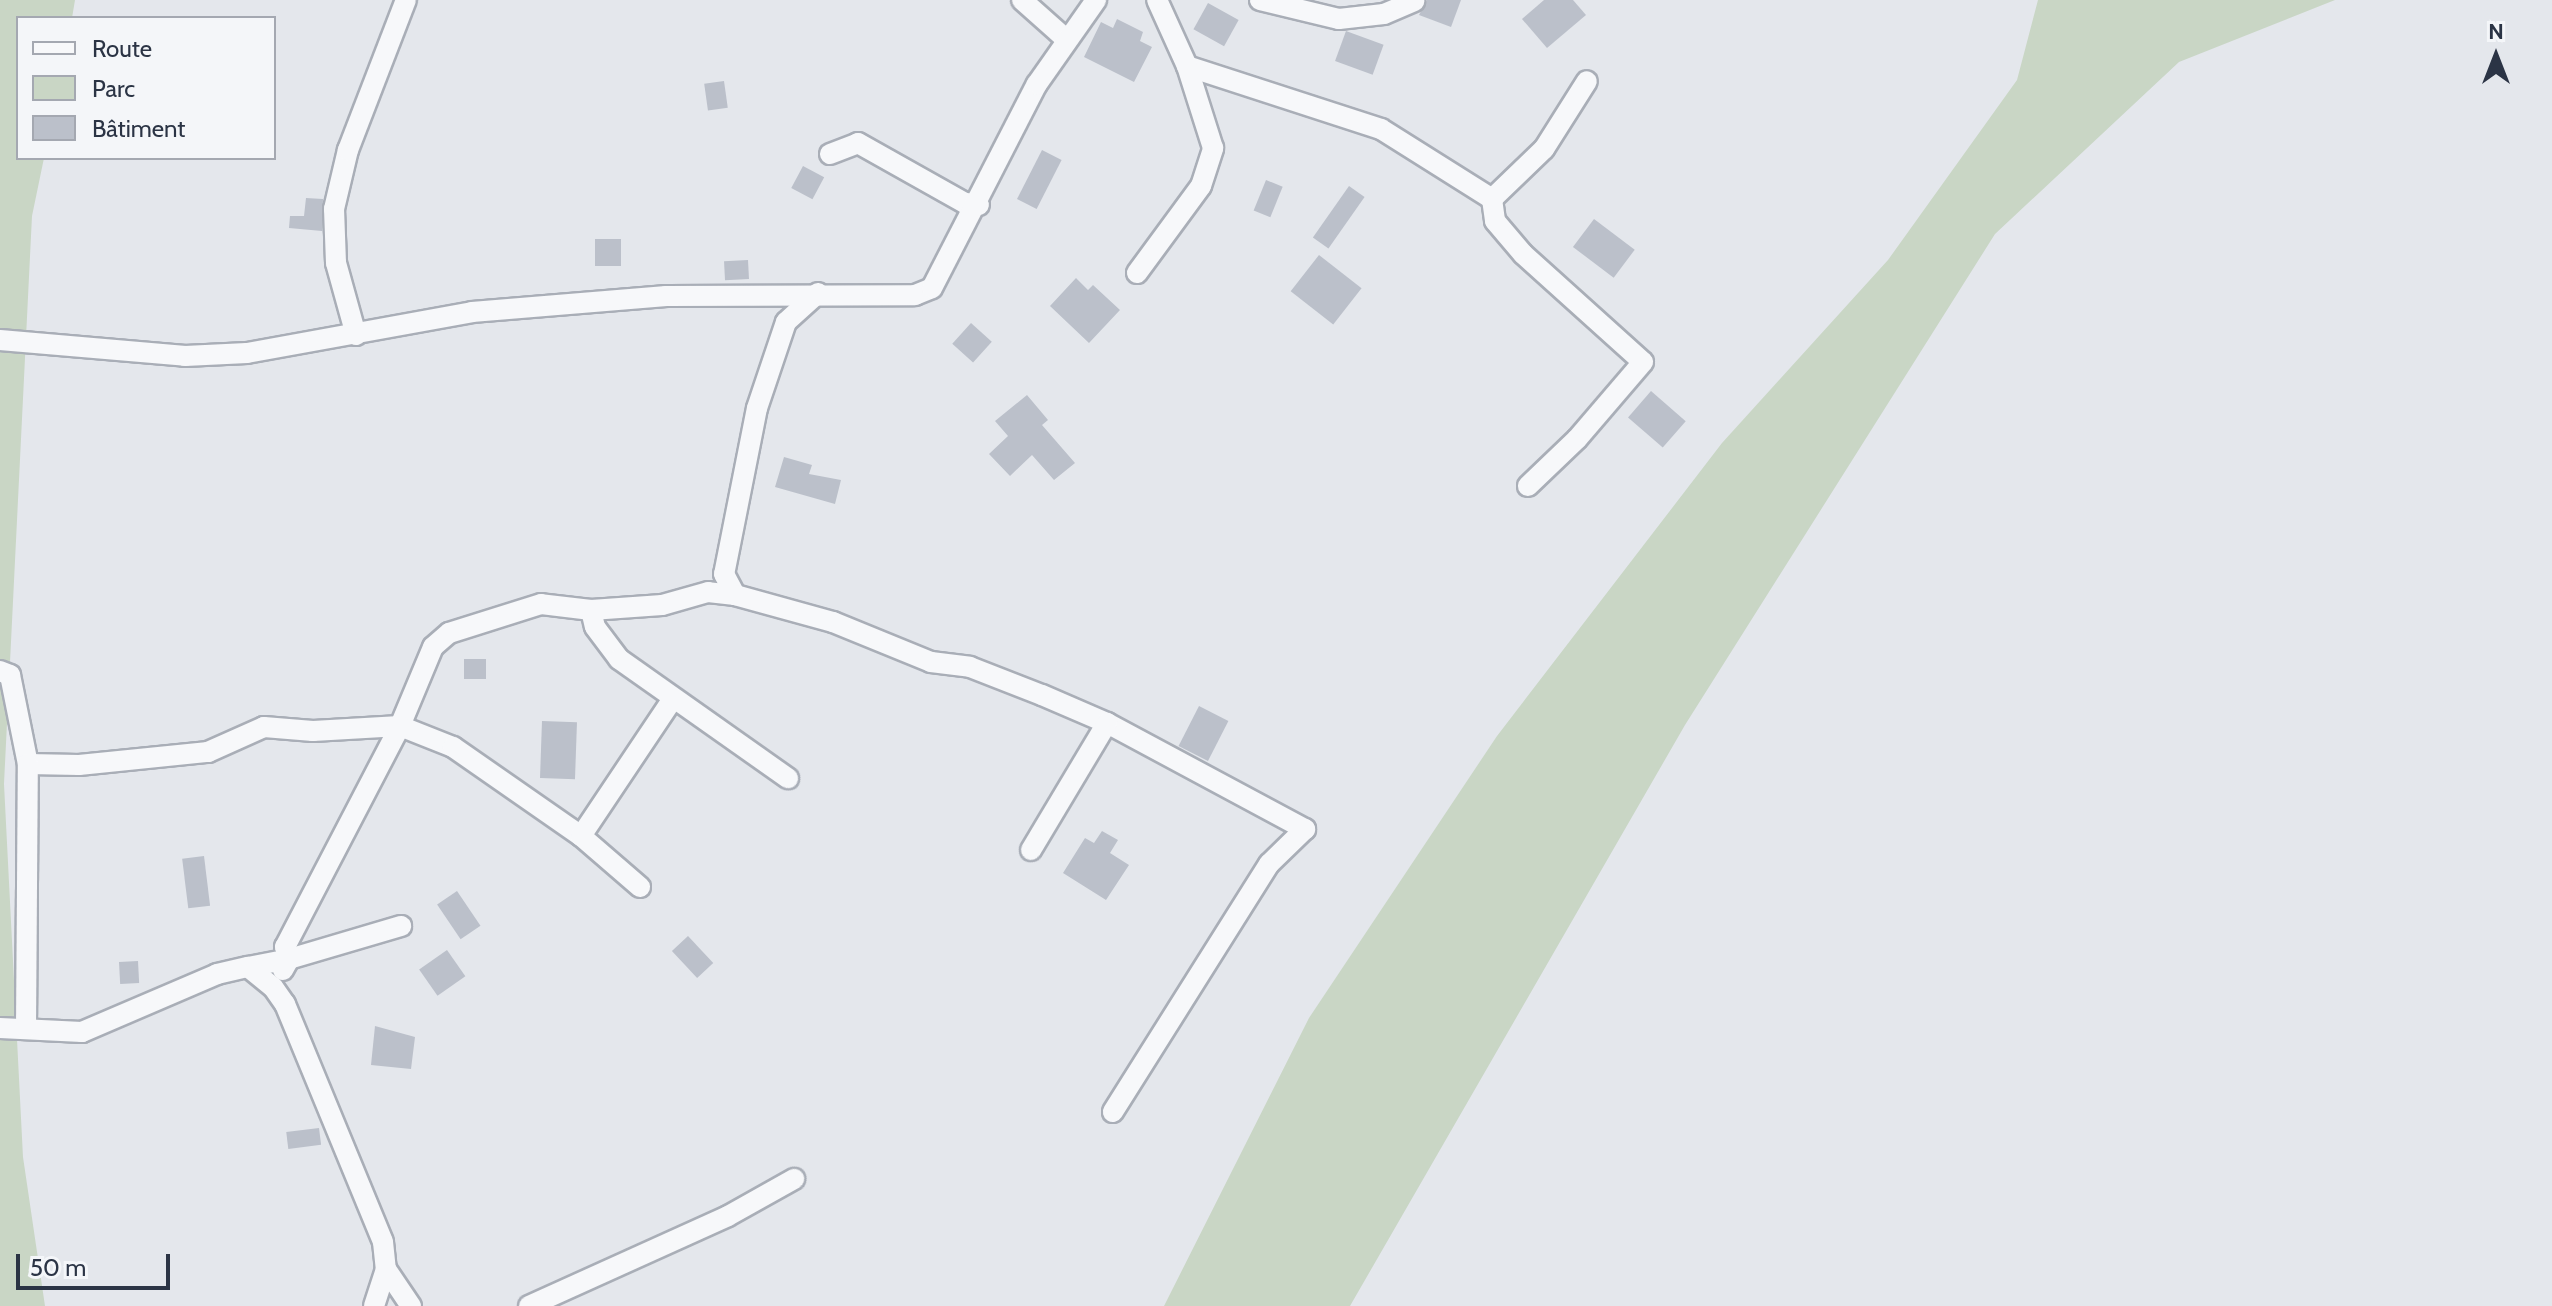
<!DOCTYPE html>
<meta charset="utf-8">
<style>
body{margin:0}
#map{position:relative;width:2552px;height:1306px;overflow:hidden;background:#e4e7ec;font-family:Cabin,sans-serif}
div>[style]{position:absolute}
.green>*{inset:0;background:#c9d6c5}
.building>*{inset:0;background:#bbc0ca;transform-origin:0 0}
.roads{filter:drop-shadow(2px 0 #a9aeb7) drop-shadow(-2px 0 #a9aeb7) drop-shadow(0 2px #a9aeb7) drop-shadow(0 -2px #a9aeb7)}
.street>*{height:20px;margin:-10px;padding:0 10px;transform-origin:10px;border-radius:10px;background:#f7f8fa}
span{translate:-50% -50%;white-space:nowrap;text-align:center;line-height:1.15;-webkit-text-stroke:6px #f4f6f9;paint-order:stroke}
.legend{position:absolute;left:16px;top:16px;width:260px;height:144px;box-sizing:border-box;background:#f4f6f9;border:2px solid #a4a8b1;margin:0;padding:10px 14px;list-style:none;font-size:24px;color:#2b3445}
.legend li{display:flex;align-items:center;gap:16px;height:40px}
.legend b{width:40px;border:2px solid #a4a8b1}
.north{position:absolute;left:2456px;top:16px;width:80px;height:80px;-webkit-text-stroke:6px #f4f6f9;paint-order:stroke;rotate:0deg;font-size:22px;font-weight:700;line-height:32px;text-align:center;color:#2b3445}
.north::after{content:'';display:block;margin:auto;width:28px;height:36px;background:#2b3445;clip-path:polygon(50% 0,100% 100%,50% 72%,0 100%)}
.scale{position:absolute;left:16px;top:1254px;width:154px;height:36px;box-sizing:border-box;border:4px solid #2b3445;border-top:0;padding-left:10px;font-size:24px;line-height:28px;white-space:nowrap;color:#2b3445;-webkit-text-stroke:6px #f4f6f9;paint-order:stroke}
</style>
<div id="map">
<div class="green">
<div style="clip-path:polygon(0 0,75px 0,72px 18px,18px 18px,18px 158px,44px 158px,32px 216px,4px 784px,23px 1157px,45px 1306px,0 1306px)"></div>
<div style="clip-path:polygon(2038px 0,2335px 0,2179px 62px,1995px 234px,1685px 725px,1350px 1306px,1164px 1306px,1309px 1018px,1497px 736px,1722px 443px,1888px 260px,2017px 80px)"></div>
</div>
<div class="building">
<div style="clip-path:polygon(1427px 0,1461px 0,1451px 27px,1419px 15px)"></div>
<div style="clip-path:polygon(1544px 0,1573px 0,1586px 15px,1547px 48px,1522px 19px)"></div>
<div style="left:1208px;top:3px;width:35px;height:30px;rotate:29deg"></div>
<div style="clip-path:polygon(1117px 19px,1143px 32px,1140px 41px,1152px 47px,1134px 82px,1084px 57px,1101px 22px,1113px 28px)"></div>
<div style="left:1346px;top:31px;width:40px;height:32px;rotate:20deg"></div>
<div style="left:724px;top:81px;width:27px;height:20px;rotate:82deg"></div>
<div style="left:1042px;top:150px;width:22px;height:55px;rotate:27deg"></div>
<div style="left:803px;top:166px;width:24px;height:25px;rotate:28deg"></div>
<div style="left:1266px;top:180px;width:18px;height:33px;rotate:22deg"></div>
<div style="left:1349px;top:186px;width:19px;height:63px;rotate:35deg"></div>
<div style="clip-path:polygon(306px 198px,323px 199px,322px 231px,289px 228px,290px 216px,304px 216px)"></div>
<div style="left:1594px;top:219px;width:51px;height:35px;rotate:37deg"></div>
<div style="left:621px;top:239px;width:27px;height:26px;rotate:90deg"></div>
<div style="left:1319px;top:255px;width:54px;height:46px;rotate:38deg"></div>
<div style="left:748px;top:260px;width:19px;height:24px;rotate:87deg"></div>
<div style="clip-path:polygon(1076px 278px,1088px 290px,1093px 285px,1120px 310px,1089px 343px,1050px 306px)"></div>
<div style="left:971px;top:323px;width:28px;height:28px;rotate:42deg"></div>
<div style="left:1651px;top:391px;width:46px;height:35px;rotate:41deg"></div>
<div style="clip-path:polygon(1027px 395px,1048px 420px,1042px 425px,1075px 463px,1054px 480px,1032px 455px,1010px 476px,989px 454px,1008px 436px,995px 421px)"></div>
<div style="clip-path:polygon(784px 457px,812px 465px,809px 474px,841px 480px,835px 504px,775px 487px)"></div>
<div style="left:464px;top:659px;width:22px;height:20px"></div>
<div style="left:1199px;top:706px;width:33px;height:45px;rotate:27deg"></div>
<div style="left:542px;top:721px;width:35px;height:57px;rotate:2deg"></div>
<div style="clip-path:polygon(1102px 831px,1118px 840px,1110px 853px,1129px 865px,1106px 900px,1063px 873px,1085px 838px,1094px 843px)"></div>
<div style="left:204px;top:856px;width:50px;height:22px;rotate:83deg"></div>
<div style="left:457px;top:891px;width:42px;height:24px;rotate:56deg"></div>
<div style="left:688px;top:936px;width:37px;height:22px;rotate:47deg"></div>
<div style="left:447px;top:950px;width:32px;height:34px;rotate:55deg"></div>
<div style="left:138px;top:961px;width:22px;height:19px;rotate:87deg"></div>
<div style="clip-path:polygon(375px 1026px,415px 1037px,411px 1069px,371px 1065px)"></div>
<div style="left:319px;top:1128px;width:17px;height:33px;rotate:83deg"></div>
</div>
<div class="roads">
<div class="street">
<div style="left:1022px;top:0;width:60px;rotate:41.6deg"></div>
<div style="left:1260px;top:0;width:81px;rotate:13.5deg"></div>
<div style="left:1339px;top:19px;width:45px;rotate:-6.3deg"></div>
<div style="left:1384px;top:14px;width:33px;rotate:-23deg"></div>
<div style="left:1187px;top:66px;width:204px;rotate:18deg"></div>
<div style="left:1381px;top:129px;width:131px;rotate:32.2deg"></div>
<div style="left:1492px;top:199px;width:72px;rotate:-43.9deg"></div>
<div style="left:1544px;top:149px;width:80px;rotate:-57.7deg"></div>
<div style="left:830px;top:154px;width:30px;rotate:-21deg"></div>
<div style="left:858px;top:143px;width:123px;rotate:29.3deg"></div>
<div style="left:965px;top:203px;width:14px;rotate:8deg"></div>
<div style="left:1492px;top:199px;width:22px;rotate:82deg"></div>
<div style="left:1495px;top:221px;width:43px;rotate:49.7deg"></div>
<div style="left:1523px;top:254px;width:161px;rotate:42deg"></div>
<div style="left:1643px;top:362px;width:101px;rotate:130.6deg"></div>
<div style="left:1577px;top:439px;width:68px;rotate:136.2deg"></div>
<div style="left:1137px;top:273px;width:108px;rotate:-53.7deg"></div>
<div style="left:1201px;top:186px;width:40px;rotate:-72deg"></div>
<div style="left:1213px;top:148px;width:86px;rotate:-107.6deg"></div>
<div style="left:1187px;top:66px;width:72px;rotate:-114.4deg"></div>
<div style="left:818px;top:293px;width:43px;rotate:137.8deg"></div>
<div style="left:786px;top:322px;width:91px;rotate:108.6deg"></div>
<div style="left:757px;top:408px;width:169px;rotate:101.2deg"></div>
<div style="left:724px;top:574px;width:24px;rotate:62deg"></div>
<div style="left:735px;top:595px;width:102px;rotate:15.4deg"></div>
<div style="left:833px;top:622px;width:106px;rotate:22.2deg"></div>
<div style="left:931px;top:662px;width:39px;rotate:7deg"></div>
<div style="left:970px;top:667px;width:77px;rotate:21.3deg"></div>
<div style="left:1042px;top:695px;width:71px;rotate:23.3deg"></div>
<div style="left:1107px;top:723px;width:225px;rotate:28.2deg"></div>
<div style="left:1305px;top:829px;width:50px;rotate:135.8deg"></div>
<div style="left:1269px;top:864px;width:293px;rotate:122.2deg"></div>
<div style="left:356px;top:335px;width:75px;rotate:-105.5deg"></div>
<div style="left:336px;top:263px;width:54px;rotate:-92.1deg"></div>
<div style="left:334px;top:209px;width:61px;rotate:-76.7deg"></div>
<div style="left:348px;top:150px;width:161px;rotate:-68.9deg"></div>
<div style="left:0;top:340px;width:186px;rotate:4.9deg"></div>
<div style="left:185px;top:356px;width:62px;rotate:-2.8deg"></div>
<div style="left:247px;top:353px;width:229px;rotate:-10.3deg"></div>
<div style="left:472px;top:312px;width:195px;rotate:-4.7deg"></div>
<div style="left:666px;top:296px;width:249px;rotate:-0.2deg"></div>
<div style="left:915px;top:295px;width:18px;rotate:-22deg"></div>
<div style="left:932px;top:288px;width:229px;rotate:-62.8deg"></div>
<div style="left:1037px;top:84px;width:103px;rotate:-54.9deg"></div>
<div style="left:735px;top:595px;width:27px;rotate:-174deg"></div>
<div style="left:708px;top:592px;width:48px;rotate:164.2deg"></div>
<div style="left:662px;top:605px;width:71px;rotate:176deg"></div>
<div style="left:591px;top:610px;width:17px;rotate:77deg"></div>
<div style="left:595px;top:627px;width:40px;rotate:53deg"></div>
<div style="left:619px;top:659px;width:207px;rotate:35.2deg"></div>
<div style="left:591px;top:610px;width:50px;rotate:-173.2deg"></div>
<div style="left:541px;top:604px;width:96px;rotate:162.5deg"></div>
<div style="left:449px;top:633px;width:21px;rotate:139deg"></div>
<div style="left:433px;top:647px;width:86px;rotate:112.7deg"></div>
<div style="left:400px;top:726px;width:57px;rotate:21.6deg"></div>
<div style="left:453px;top:747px;width:156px;rotate:34.8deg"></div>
<div style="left:581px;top:836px;width:78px;rotate:40.8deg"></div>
<div style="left:0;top:671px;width:11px;rotate:22deg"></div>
<div style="left:10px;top:675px;width:91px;rotate:78.6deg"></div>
<div style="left:28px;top:764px;width:51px;rotate:1.1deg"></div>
<div style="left:79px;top:765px;width:130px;rotate:-5.8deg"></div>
<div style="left:208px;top:752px;width:61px;rotate:-24.1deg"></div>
<div style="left:264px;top:727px;width:49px;rotate:4.7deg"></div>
<div style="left:313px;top:731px;width:87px;rotate:-3.3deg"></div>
<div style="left:581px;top:836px;width:164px;rotate:-56.2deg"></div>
<div style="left:1031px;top:850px;width:148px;rotate:-59.1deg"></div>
<div style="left:248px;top:967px;width:42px;rotate:-11deg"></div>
<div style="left:289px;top:959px;width:13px;rotate:-108deg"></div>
<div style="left:285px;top:947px;width:249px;rotate:-62.5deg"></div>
<div style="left:283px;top:970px;width:13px;rotate:-61deg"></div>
<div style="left:289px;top:959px;width:117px;rotate:-16.4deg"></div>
<div style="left:0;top:1028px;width:82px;rotate:2.8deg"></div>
<div style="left:82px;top:1032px;width:147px;rotate:-23.2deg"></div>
<div style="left:217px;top:974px;width:32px;rotate:-13deg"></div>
<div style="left:248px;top:967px;width:32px;rotate:39deg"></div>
<div style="left:273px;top:987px;width:21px;rotate:55deg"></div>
<div style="left:285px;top:1004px;width:257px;rotate:67.6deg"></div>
<div style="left:383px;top:1242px;width:27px;rotate:84deg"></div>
<div style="left:386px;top:1269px;width:39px;rotate:108deg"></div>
<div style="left:26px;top:1029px;width:265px;rotate:-89.6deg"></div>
<div style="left:386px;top:1269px;width:45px;rotate:56deg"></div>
<div style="left:529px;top:1306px;width:218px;rotate:-24.3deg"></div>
<div style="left:728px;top:1216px;width:76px;rotate:-29.3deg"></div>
</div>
</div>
<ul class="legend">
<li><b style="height:10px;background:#f7f8fa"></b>Route</li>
<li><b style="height:22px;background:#c9d6c5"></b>Parc</li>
<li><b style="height:22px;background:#bbc0ca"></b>Bâtiment</li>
</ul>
<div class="north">N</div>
<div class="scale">50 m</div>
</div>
